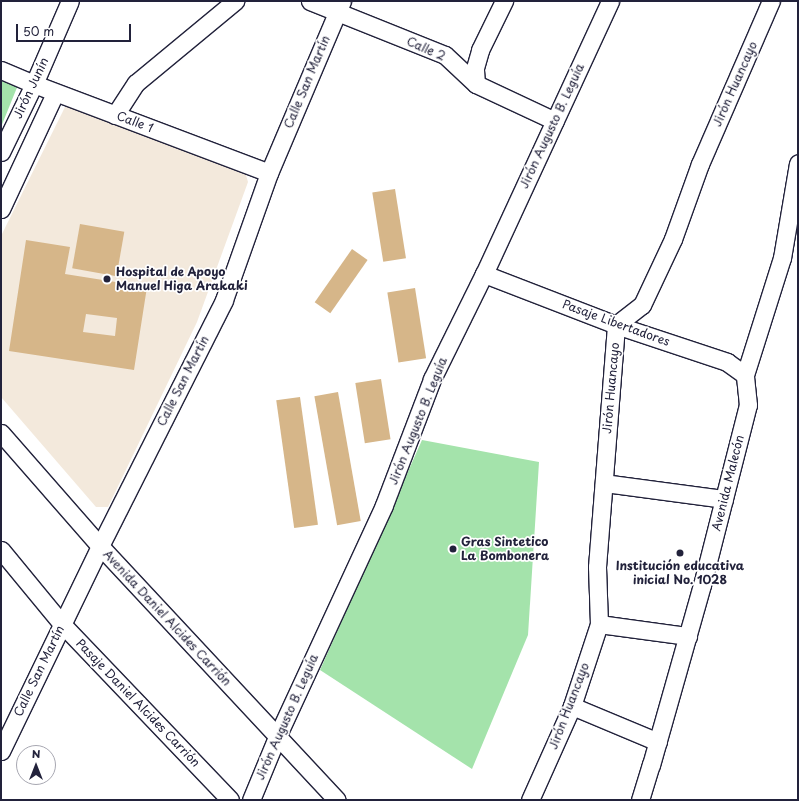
<!DOCTYPE html>
<meta charset="utf-8">
<style>
body{margin:0}
#map{position:relative;width:799px;height:801px;overflow:hidden;background:#fff;font-family:"Playpen Sans",sans-serif}
div>[style]{position:absolute}
.built>*{inset:0;background:#f3e9dc}
.green>*{inset:0;background:#a4e3ab}
.building>*{inset:0;background:#d6b689;transform-origin:0 0}
.roads{filter:drop-shadow(1px 0 #22223b) drop-shadow(-1px 0 #22223b) drop-shadow(0 1px #22223b) drop-shadow(0 -1px #22223b)}
.street>*{height:17px;margin:-8.5px;padding:0 8.5px;transform-origin:8.5px;border-radius:8.5px;background:#fff}
.dots>*{width:11px;height:11px;translate:-50% -50%;box-sizing:border-box;border:2px solid #fff;border-radius:50%}
span{translate:-50% -50%;white-space:nowrap;text-align:center;line-height:1.15;-webkit-text-stroke:3.5px #fff;paint-order:stroke}
.street-label{font-size:12px;color:#22223b}
.poi-label{font-size:12px;color:#22223b;font-weight:700}
.left{translate:0 -50%;text-align:left}
.frame{position:absolute;inset:0;border:2px solid #22223b;pointer-events:none}
.north{position:absolute;left:16px;top:745px;width:40px;height:40px;box-sizing:border-box;background:#fff;border:1px solid #a7a7b1;border-radius:50%;rotate:0deg;font-size:11px;font-weight:700;line-height:16px;text-align:center;color:#22223b}
.north::after{content:'';display:block;margin:auto;width:14px;height:18px;background:#22223b;clip-path:polygon(50% 0,100% 100%,50% 72%,0 100%)}
.scale{position:absolute;left:16px;top:24px;width:115px;height:18px;box-sizing:border-box;border:2px solid #22223b;border-top:0;padding-left:5px;font-size:12px;line-height:14px;white-space:nowrap;color:#22223b;-webkit-text-stroke:3px #fff;paint-order:stroke}
</style>
<div id="map">
<div class="built">
<div style="clip-path:polygon(67px 103px,246px 175px,248px 182px,197px 322px,108px 507px,96px 507px,1px 397px,1px 236px)"></div>
</div>
<div class="green">
<div style="clip-path:polygon(1px 78px,18px 85px,1px 127px)"></div>
<div style="clip-path:polygon(422px 440px,539px 462px,528px 635px,472px 769px,320px 670px)"></div>
</div>
<div class="building">
<div style="left:395px;top:189px;width:70px;height:23px;rotate:81deg"></div>
<div style="left:80px;top:224px;width:45px;height:45px;rotate:10deg"></div>
<div style="clip-path:polygon(evenodd,26px 240px,70px 247px,65px 274px,147px 287px,134px 370px,9px 351px,26px 240px,86px 314px,117px 318px,115px 336px,83px 332px,86px 314px)"></div>
<div style="left:352px;top:249px;width:19px;height:65px;rotate:35deg"></div>
<div style="left:415px;top:288px;width:71px;height:28px;rotate:81deg"></div>
<div style="left:381px;top:379px;width:61px;height:26px;rotate:81deg"></div>
<div style="left:338px;top:392px;width:131px;height:24px;rotate:80deg"></div>
<div style="left:300px;top:397px;width:129px;height:24px;rotate:82deg"></div>
</div>
<div class="roads">
<div class="street">
<div style="left:310px;top:1px;width:145px;rotate:21.8deg"></div>
<div style="left:445px;top:55px;width:42px;rotate:43.1deg"></div>
<div style="left:476px;top:84px;width:87px;rotate:25.1deg"></div>
<div style="left:1px;top:70px;width:36px;rotate:23deg"></div>
<div style="left:34px;top:84px;width:251px;rotate:20.7deg"></div>
<div style="left:476px;top:84px;width:16px;rotate:-94deg"></div>
<div style="left:475px;top:68px;width:19px;rotate:-74deg"></div>
<div style="left:480px;top:50px;width:55px;rotate:-63.9deg"></div>
<div style="left:115px;top:115px;width:38px;rotate:-57deg"></div>
<div style="left:136px;top:83px;width:129px;rotate:-39.6deg"></div>
<div style="left:1px;top:152px;width:76px;rotate:-64.1deg"></div>
<div style="left:34px;top:84px;width:90px;rotate:-66.6deg"></div>
<div style="left:1px;top:209px;width:128px;rotate:-65deg"></div>
<div style="left:484px;top:274px;width:142px;rotate:21.1deg"></div>
<div style="left:616px;top:325px;width:117px;rotate:18.4deg"></div>
<div style="left:727px;top:362px;width:22px;rotate:36deg"></div>
<div style="left:1px;top:433px;width:150px;rotate:48.8deg"></div>
<div style="left:100px;top:546px;width:347px;rotate:47deg"></div>
<div style="left:604px;top:483px;width:121px;rotate:7.6deg"></div>
<div style="left:1px;top:550px;width:96px;rotate:50.5deg"></div>
<div style="left:62px;top:624px;width:243px;rotate:46.3deg"></div>
<div style="left:599px;top:624px;width:90px;rotate:7.7deg"></div>
<div style="left:572px;top:706px;width:93px;rotate:22.7deg"></div>
<div style="left:1px;top:751px;width:228px;rotate:-64.2deg"></div>
<div style="left:100px;top:546px;width:275px;rotate:-63.2deg"></div>
<div style="left:224px;top:300px;width:135px;rotate:-70.5deg"></div>
<div style="left:269px;top:173px;width:187px;rotate:-67deg"></div>
<div style="left:251px;top:800px;width:68px;rotate:-67.6deg"></div>
<div style="left:277px;top:737px;width:255px;rotate:-65.2deg"></div>
<div style="left:384px;top:505px;width:135px;rotate:-69.1deg"></div>
<div style="left:432px;top:379px;width:117px;rotate:-63.7deg"></div>
<div style="left:484px;top:274px;width:301px;rotate:-65.2deg"></div>
<div style="left:530px;top:800px;width:103px;rotate:-65.9deg"></div>
<div style="left:572px;top:706px;width:86px;rotate:-71.8deg"></div>
<div style="left:599px;top:624px;width:57px;rotate:-92deg"></div>
<div style="left:597px;top:567px;width:243px;rotate:-85.5deg"></div>
<div style="left:616px;top:325px;width:33px;rotate:-38deg"></div>
<div style="left:642px;top:305px;width:73px;rotate:-64.8deg"></div>
<div style="left:673px;top:239px;width:80px;rotate:-70.2deg"></div>
<div style="left:700px;top:164px;width:178px;rotate:-66.5deg"></div>
<div style="left:640px;top:800px;width:37px;rotate:-73deg"></div>
<div style="left:651px;top:765px;width:187px;rotate:-74.2deg"></div>
<div style="left:702px;top:585px;width:186px;rotate:-75.7deg"></div>
<div style="left:748px;top:405px;width:30px;rotate:-96deg"></div>
<div style="left:745px;top:375px;width:123px;rotate:-72.5deg"></div>
<div style="left:782px;top:258px;width:96px;rotate:-80.4deg"></div>
</div>
</div>
<div class="dots">
<div style="left:107px;top:279px;background:#22223b"></div>
<div style="left:453px;top:549px;background:#22223b"></div>
<div style="left:680px;top:553px;background:#22223b"></div>
</div>
<div class="street-label">
<span style="left:426px;top:49px;rotate:25deg">Calle 2</span>
<span style="left:307px;top:82px;rotate:-67deg">Calle San Martín</span>
<span style="left:735px;top:84px;rotate:-66deg">Jirón Huancayo</span>
<span style="left:31px;top:88px;rotate:-65deg">Jirón Junín</span>
<span style="left:135px;top:122px;rotate:21deg">Calle 1</span>
<span style="left:552px;top:126px;rotate:-65deg">Jirón Augusto B. Leguía</span>
<span style="left:616px;top:323px;rotate:20deg">Pasaje Libertadores</span>
<span style="left:183px;top:381px;rotate:-63deg">Calle San Martín</span>
<span style="left:611px;top:388px;rotate:-85deg">Jirón Huancayo</span>
<span style="left:418px;top:421px;rotate:-68deg">Jirón Augusto B. Leguía</span>
<span style="left:728px;top:483px;rotate:-76deg">Avenida Malecón</span>
<span style="left:167px;top:618px;rotate:47deg">Avenida Daniel Alcides Carrión</span>
<span style="left:39px;top:671px;rotate:-64deg">Calle San Martín</span>
<span style="left:138px;top:703px;rotate:46deg">Pasaje Daniel Alcides Carrión</span>
<span style="left:569px;top:706px;rotate:-69deg">Jirón Huancayo</span>
<span style="left:287px;top:717px;rotate:-66deg">Jirón Augusto B. Leguía</span>
</div>
<div class="poi-label">
<span class="left" style="left:116px;top:279px">Hospital de Apoyo<br>Manuel Higa Arakaki</span>
<span class="left" style="left:461px;top:549px">Gras Sintetico<br>La Bombonera</span>
<span style="left:680px;top:573px">Institución educativa<br>inicial No. 1028</span>
</div>
<div class="frame"></div>
<div class="north">N</div>
<div class="scale">50 m</div>
</div>
